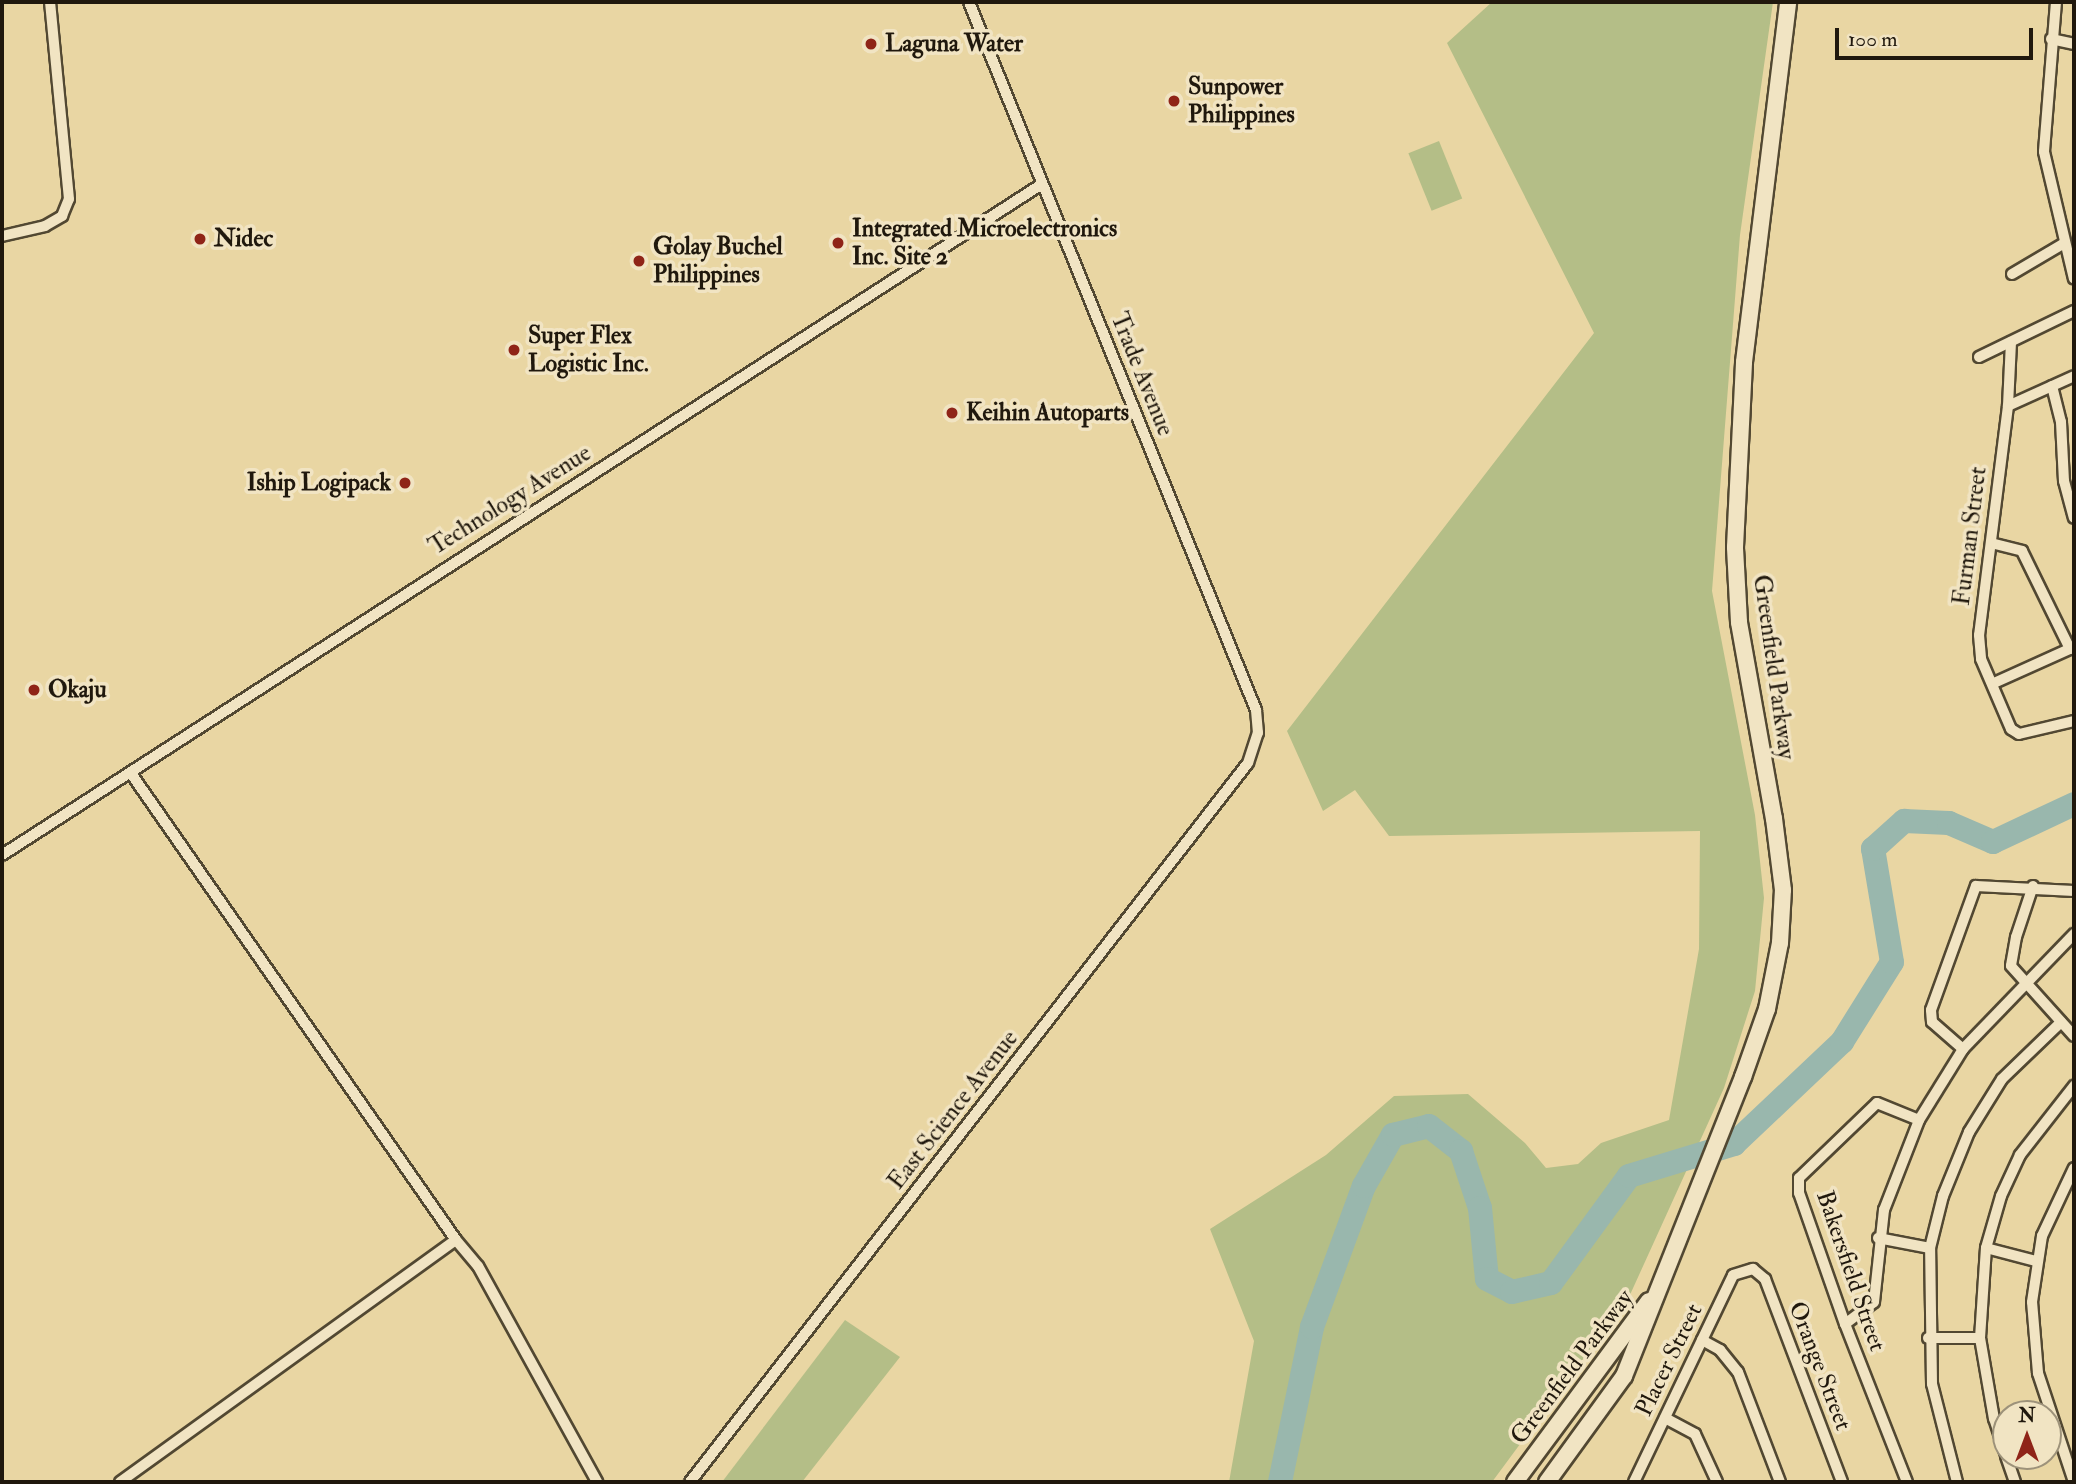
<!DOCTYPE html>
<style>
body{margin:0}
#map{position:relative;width:2076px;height:1484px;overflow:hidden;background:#e9d6a3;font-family:"IM FELL Double Pica",serif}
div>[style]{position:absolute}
.green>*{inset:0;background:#b4be87;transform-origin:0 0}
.river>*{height:24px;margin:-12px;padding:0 12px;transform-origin:12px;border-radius:12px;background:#99b7ad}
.roads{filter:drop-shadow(2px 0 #524832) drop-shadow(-2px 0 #524832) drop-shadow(0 2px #524832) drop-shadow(0 -2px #524832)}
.minor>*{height:10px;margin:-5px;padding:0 5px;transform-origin:5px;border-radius:5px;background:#f1e4c3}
.secondary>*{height:16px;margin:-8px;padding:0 8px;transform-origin:8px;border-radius:8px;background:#f1e4c3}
.dots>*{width:19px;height:19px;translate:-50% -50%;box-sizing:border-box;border:4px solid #f1e4c3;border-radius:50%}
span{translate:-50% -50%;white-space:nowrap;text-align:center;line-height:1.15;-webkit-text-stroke:7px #f1e4c3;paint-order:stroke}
.poi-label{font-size:24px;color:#20180d;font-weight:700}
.left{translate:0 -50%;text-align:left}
.right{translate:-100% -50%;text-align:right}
.street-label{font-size:24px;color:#20180d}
.frame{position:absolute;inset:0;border:4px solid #20180d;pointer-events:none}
.north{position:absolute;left:1992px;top:1400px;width:70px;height:70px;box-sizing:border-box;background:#f1e4c3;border:2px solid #9d927a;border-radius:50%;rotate:0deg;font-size:19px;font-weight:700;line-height:28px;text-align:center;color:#20180d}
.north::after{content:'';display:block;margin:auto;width:24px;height:32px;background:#8f2418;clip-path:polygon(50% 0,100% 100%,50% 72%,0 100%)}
.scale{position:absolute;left:1835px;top:28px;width:198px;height:32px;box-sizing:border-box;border:4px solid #20180d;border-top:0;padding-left:9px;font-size:21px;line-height:24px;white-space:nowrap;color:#20180d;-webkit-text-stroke:5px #f1e4c3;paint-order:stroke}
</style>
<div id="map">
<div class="green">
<div style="clip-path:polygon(1492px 2px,1773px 2px,1740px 235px,1712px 591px,1755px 815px,1764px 898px,1755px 991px,1724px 1088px,1629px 1297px,1492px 1482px,1229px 1482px,1254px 1341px,1210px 1229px,1326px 1155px,1394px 1096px,1468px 1094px,1525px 1143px,1546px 1168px,1578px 1164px,1601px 1143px,1669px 1120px,1699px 949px,1700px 831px,1389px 836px,1355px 790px,1323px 811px,1287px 731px,1594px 333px,1447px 43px)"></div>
<div style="left:1439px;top:141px;width:62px;height:33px;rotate:68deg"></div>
<div style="clip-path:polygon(845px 1320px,900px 1357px,802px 1482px,722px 1482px)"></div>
</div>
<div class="river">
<div style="left:1280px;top:1482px;width:158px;rotate:-78.3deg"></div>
<div style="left:1312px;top:1327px;width:150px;rotate:-69.8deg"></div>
<div style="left:1364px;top:1186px;width:59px;rotate:-60.4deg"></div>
<div style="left:1393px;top:1135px;width:37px;rotate:-14deg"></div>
<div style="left:1429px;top:1126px;width:41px;rotate:38deg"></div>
<div style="left:1461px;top:1151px;width:60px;rotate:71.6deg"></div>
<div style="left:1480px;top:1208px;width:71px;rotate:84.4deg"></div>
<div style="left:1487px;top:1279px;width:28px;rotate:27deg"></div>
<div style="left:1512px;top:1292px;width:40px;rotate:-13deg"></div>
<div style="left:1551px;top:1283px;width:132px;rotate:-53.9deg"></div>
<div style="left:1629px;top:1176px;width:110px;rotate:-16.9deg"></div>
<div style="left:1734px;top:1144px;width:149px;rotate:-43.4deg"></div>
<div style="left:1842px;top:1042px;width:94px;rotate:-58deg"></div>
<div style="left:1892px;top:962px;width:115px;rotate:-99.5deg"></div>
<div style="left:1873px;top:849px;width:42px;rotate:-42.1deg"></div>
<div style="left:1904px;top:821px;width:45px;rotate:2.5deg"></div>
<div style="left:1949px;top:823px;width:48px;rotate:23.4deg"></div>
<div style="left:1993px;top:842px;width:89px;rotate:-25.1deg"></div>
</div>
<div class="roads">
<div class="minor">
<div style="left:2056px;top:2px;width:150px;rotate:94.6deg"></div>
<div style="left:2044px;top:152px;width:130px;rotate:76.7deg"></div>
<div style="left:2051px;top:39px;width:24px;rotate:12deg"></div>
<div style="left:2px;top:236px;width:44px;rotate:-13.1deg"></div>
<div style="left:45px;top:226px;width:20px;rotate:-30deg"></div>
<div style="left:62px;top:216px;width:18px;rotate:-68deg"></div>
<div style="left:69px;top:199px;width:198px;rotate:-95.5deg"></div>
<div style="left:2012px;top:274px;width:59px;rotate:-30.5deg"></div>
<div style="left:2011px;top:342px;width:64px;rotate:92.7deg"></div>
<div style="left:2008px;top:406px;width:231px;rotate:97.2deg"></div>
<div style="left:1979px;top:635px;width:24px;rotate:85deg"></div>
<div style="left:1981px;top:659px;width:76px;rotate:66.8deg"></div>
<div style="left:2011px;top:729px;width:9px;rotate:32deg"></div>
<div style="left:2019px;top:734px;width:57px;rotate:-13.3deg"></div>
<div style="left:1979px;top:357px;width:106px;rotate:-25.8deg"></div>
<div style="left:2052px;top:386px;width:37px;rotate:76deg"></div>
<div style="left:2061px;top:422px;width:59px;rotate:87.1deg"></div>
<div style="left:2064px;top:481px;width:38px;rotate:75deg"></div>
<div style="left:2008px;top:406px;width:72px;rotate:-24.4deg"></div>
<div style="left:1991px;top:543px;width:32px;rotate:14deg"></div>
<div style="left:2022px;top:551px;width:109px;rotate:63.9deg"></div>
<div style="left:1994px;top:683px;width:88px;rotate:-24.2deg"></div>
<div style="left:2px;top:855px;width:1238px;rotate:-32.83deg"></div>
<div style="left:2033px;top:886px;width:54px;rotate:108.4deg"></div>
<div style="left:2016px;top:937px;width:29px;rotate:100deg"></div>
<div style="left:2011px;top:966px;width:94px;rotate:48deg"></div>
<div style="left:1963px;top:1049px;width:41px;rotate:-138.9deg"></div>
<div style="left:1932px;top:1022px;width:12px;rotate:-95deg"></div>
<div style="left:1931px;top:1010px;width:132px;rotate:-70.1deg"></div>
<div style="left:1976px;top:886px;width:98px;rotate:2.9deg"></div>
<div style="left:1878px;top:1238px;width:53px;rotate:10.9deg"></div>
<div style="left:456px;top:1240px;width:34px;rotate:50deg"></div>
<div style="left:478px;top:1266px;width:247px;rotate:61.1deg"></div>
<div style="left:1986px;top:1248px;width:52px;rotate:14.6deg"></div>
<div style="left:1845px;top:1324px;width:36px;rotate:-37deg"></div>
<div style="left:1874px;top:1302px;width:93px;rotate:-83.8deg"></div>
<div style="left:1884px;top:1210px;width:97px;rotate:-68.7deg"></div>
<div style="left:1919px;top:1120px;width:84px;rotate:-58.2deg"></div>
<div style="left:1963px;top:1049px;width:160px;rotate:-46deg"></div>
<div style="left:1928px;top:1338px;width:52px"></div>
<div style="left:1702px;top:1340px;width:21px;rotate:29deg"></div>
<div style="left:1720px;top:1350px;width:28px;rotate:51deg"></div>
<div style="left:1738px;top:1372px;width:118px;rotate:69.1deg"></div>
<div style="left:1665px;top:1418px;width:34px;rotate:28deg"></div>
<div style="left:1695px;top:1434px;width:53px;rotate:65.4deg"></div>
<div style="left:2006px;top:1455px;width:38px;rotate:-108deg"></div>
<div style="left:1994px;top:1419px;width:82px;rotate:-99.8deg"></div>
<div style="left:1980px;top:1338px;width:90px;rotate:-86.2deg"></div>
<div style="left:1986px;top:1248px;width:54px;rotate:-73.9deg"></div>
<div style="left:2001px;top:1196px;width:45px;rotate:-65.1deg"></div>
<div style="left:2020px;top:1155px;width:88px;rotate:-52deg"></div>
<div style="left:2006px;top:1456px;width:28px;rotate:71deg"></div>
<div style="left:120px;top:1482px;width:414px;rotate:-35.8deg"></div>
<div style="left:456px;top:1240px;width:570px;rotate:-124.86deg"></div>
<div style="left:690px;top:1482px;width:910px;rotate:-52.19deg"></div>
<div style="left:1248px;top:763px;width:32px;rotate:-72deg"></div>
<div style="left:1258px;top:733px;width:23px;rotate:-95deg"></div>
<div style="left:1256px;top:710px;width:764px;rotate:-112.07deg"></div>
<div style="left:1634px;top:1482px;width:229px;rotate:-64.4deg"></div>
<div style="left:1733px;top:1275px;width:21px;rotate:-17deg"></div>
<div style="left:1753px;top:1269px;width:16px;rotate:40deg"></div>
<div style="left:1765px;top:1279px;width:217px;rotate:69.2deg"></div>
<div style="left:1907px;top:1482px;width:170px;rotate:-111.4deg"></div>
<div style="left:1845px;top:1324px;width:139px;rotate:-109.3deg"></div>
<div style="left:1799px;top:1193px;width:15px;rotate:-90deg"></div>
<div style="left:1799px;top:1178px;width:108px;rotate:-43.9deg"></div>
<div style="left:1877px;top:1103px;width:45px;rotate:22deg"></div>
<div style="left:1957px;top:1482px;width:101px;rotate:-104.3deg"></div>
<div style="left:1932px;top:1384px;width:136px;rotate:-90.8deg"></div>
<div style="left:1930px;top:1248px;width:54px;rotate:-76deg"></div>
<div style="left:1943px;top:1196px;width:69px;rotate:-67.9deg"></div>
<div style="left:1969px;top:1132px;width:62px;rotate:-58.1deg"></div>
<div style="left:2002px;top:1079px;width:82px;rotate:-44deg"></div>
<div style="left:2074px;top:1482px;width:115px;rotate:-108.3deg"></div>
<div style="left:2038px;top:1373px;width:71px;rotate:-94.8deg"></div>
<div style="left:2032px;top:1302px;width:67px;rotate:-81.4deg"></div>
<div style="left:2042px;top:1236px;width:75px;rotate:-64.8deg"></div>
</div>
<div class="secondary">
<div style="left:1515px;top:1482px;width:225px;rotate:-53.5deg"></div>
<div style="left:1547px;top:1482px;width:131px;rotate:-54deg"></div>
<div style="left:1624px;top:1376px;width:322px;rotate:-68.3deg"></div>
<div style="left:1743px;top:1077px;width:72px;rotate:-70.6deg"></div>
<div style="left:1767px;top:1009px;width:67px;rotate:-78.9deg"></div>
<div style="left:1780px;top:943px;width:53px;rotate:-86.8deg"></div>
<div style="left:1783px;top:890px;width:72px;rotate:-97.2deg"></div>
<div style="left:1774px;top:819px;width:200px;rotate:-100.1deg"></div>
<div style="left:1739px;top:622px;width:75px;rotate:-93.1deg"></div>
<div style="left:1735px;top:547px;width:185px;rotate:-87.2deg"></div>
<div style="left:1744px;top:362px;width:363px;rotate:-83deg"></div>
</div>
</div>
<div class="dots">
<div style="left:871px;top:44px;background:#8f2418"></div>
<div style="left:1174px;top:101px;background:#8f2418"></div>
<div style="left:200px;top:239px;background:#8f2418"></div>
<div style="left:838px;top:243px;background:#8f2418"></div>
<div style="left:639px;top:261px;background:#8f2418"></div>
<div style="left:514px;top:350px;background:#8f2418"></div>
<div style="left:952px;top:413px;background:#8f2418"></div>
<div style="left:405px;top:483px;background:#8f2418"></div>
<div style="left:34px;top:690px;background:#8f2418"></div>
</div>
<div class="poi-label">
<span class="left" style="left:885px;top:44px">Laguna Water</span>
<span class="left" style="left:1188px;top:101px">Sunpower<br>Philippines</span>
<span class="left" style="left:852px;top:243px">Integrated Microelectronics<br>Inc. Site 2</span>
<span class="left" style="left:214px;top:239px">Nidec</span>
<span class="left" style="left:653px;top:261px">Golay Buchel<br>Philippines</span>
<span class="left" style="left:528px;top:350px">Super Flex<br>Logistic Inc.</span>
<span class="left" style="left:966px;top:413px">Keihin Autoparts</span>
<span class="right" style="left:391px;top:483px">Iship Logipack</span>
<span class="left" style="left:48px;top:690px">Okaju</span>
</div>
<div class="street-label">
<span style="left:1142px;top:374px;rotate:68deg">Trade Avenue</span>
<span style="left:510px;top:500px;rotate:-32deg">Technology Avenue</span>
<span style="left:1970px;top:536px;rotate:-83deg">Furman Street</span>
<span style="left:1774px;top:667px;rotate:82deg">Greenfield Parkway</span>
<span style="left:953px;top:1110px;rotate:-52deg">East Science Avenue</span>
<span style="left:1851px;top:1271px;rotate:71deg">Bakersfield Street</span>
<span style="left:1669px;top:1360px;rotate:-64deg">Placer Street</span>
<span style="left:1820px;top:1366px;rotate:69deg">Orange Street</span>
<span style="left:1572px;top:1367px;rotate:-53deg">Greenfield Parkway</span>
</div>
<div class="frame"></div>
<div class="north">N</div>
<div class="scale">100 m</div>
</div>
